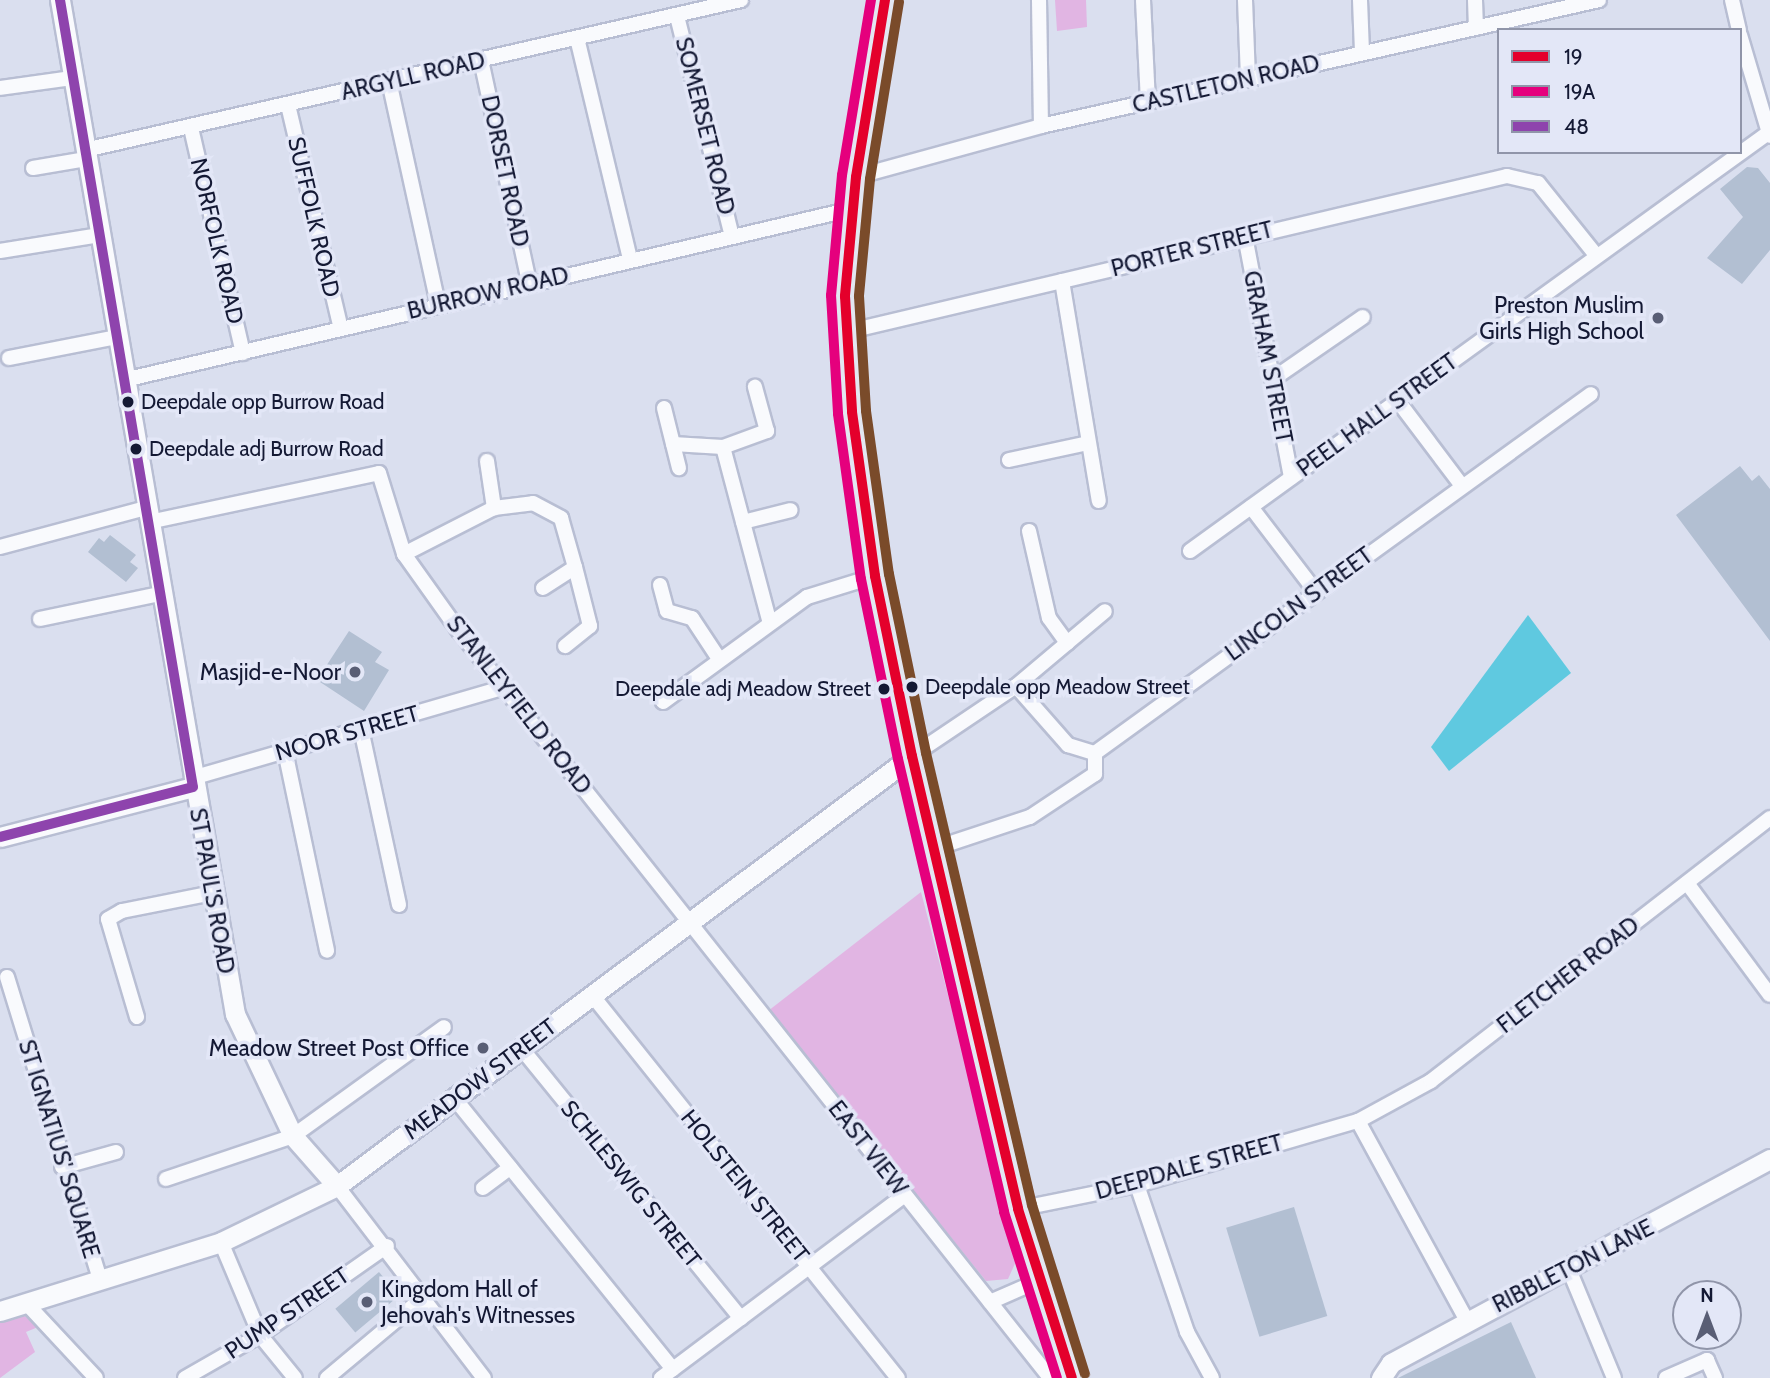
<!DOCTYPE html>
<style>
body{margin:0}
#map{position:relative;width:1770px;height:1378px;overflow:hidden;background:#dadfef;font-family:Cabin,sans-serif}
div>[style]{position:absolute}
.green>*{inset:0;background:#e1b5e3}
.water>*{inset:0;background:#5fc9e0}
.building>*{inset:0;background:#b2bfd2;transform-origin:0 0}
.roads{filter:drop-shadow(2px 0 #b8bed3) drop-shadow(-2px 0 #b8bed3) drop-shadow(0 2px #b8bed3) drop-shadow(0 -2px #b8bed3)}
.street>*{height:14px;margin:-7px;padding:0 7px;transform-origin:7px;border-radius:7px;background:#f9fafd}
.secondary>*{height:19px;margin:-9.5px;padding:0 9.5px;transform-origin:9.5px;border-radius:9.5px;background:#f9fafd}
.primary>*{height:23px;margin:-11.5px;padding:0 11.5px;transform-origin:11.5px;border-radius:11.5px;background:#e3e7f1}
.bus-1>*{height:10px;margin:-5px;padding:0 5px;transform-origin:5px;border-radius:5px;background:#e4002b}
.bus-2>*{height:10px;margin:-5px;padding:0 5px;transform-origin:5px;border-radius:5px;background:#e5007d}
.bus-3>*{height:10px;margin:-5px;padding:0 5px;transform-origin:5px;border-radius:5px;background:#8e44ad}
.bus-4>*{height:10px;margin:-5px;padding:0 5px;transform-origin:5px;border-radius:5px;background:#7a4b2a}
.dots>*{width:19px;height:19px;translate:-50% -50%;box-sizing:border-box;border:4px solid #e3e7f7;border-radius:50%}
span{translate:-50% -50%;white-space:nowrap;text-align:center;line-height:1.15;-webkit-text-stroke:7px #e3e7f7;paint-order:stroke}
.bus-label{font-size:21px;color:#141934}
.left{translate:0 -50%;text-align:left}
.right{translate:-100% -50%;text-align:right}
.street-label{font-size:23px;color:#141934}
.poi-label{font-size:23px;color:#141934}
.legend{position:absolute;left:1497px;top:28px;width:245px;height:126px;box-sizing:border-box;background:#e3e7f7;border:2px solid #9095a9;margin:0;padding:9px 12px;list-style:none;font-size:21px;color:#141934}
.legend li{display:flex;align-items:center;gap:14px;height:35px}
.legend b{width:35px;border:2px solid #9095a9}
.north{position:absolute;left:1672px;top:1280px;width:70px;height:70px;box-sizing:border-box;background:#e3e7f7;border:2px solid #9095a9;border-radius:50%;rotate:0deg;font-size:19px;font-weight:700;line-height:28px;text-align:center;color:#141934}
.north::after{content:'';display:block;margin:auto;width:24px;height:32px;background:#595e75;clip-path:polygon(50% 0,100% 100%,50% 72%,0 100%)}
</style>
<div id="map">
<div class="green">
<div style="clip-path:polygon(1055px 0,1086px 0,1087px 27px,1057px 31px)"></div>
<div style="clip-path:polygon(921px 892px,1017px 1259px,1008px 1279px,986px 1281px,768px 1011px)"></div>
<div style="clip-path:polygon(22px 1314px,38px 1327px,26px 1332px,35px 1352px,0 1378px,0 1320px)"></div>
</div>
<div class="water">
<div style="clip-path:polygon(1528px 615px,1571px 673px,1449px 771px,1431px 747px)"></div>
</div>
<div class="building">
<div style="clip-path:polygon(1747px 167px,1758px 168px,1770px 183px,1770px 250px,1742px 284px,1707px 258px,1743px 217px,1720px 189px)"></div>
<div style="clip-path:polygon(1740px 466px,1752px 481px,1759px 475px,1770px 489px,1770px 641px,1676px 515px)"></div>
<div style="clip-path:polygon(110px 535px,136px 555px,130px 562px,138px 568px,126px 582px,88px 552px,99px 538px,104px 542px)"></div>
<div style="clip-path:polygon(349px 631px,382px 652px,375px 662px,389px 670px,364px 711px,317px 680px)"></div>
<div style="left:1294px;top:1207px;width:114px;height:71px;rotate:73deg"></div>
<div style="left:379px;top:1272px;width:31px;height:57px;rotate:50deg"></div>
<div style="clip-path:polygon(1511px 1322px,1536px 1378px,1398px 1378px)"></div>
</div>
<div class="roads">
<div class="street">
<div style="left:1039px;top:0;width:126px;rotate:89.1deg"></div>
<div style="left:1143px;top:0;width:102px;rotate:87.2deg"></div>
<div style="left:1245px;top:0;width:79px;rotate:87.8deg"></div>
<div style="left:1360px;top:0;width:53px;rotate:87.8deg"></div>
<div style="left:1475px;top:0;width:28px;rotate:88deg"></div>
<div style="left:1732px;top:0;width:31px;rotate:77deg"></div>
<div style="left:677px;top:16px;width:227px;rotate:76deg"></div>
<div style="left:1740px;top:35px;width:105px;rotate:73.5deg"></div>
<div style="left:577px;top:38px;width:227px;rotate:76.5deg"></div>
<div style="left:481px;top:60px;width:227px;rotate:77.8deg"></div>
<div style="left:389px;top:81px;width:227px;rotate:77.6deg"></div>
<div style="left:0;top:88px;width:73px;rotate:-7.9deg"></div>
<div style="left:288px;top:105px;width:230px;rotate:76.7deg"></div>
<div style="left:191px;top:128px;width:231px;rotate:77deg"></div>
<div style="left:85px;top:150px;width:673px;rotate:-12.88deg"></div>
<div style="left:33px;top:168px;width:54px;rotate:-9.6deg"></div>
<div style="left:856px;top:177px;width:192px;rotate:-15.4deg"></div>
<div style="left:1041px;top:126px;width:572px;rotate:-12.72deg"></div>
<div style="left:1245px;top:236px;width:246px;rotate:79.2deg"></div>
<div style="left:0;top:251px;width:101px;rotate:-9.1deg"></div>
<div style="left:1062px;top:281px;width:223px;rotate:80.5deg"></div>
<div style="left:846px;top:332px;width:679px;rotate:-13.28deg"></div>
<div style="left:1507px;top:176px;width:32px;rotate:13deg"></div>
<div style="left:1538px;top:183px;width:91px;rotate:51.2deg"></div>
<div style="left:9px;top:358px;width:110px;rotate:-11deg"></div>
<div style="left:1273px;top:379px;width:109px;rotate:-34.6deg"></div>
<div style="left:124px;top:380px;width:748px;rotate:-13.22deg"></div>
<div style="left:1398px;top:401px;width:106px;rotate:53deg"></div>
<div style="left:664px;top:408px;width:62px;rotate:76deg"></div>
<div style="left:673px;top:444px;width:50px;rotate:3.4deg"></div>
<div style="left:723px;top:447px;width:47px;rotate:-20deg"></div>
<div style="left:767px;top:431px;width:46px;rotate:-105.3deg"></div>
<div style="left:723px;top:447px;width:179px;rotate:75.1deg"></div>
<div style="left:1009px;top:460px;width:81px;rotate:-12.1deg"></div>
<div style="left:487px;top:461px;width:48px;rotate:81.5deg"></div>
<div style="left:1251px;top:507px;width:107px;rotate:52.6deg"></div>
<div style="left:149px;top:522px;width:235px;rotate:-12deg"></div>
<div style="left:379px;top:473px;width:85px;rotate:72.8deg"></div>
<div style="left:404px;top:554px;width:95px;rotate:54.5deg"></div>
<div style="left:459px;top:631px;width:948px;rotate:51.64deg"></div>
<div style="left:743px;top:522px;width:49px;rotate:-14deg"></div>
<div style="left:1029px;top:531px;width:89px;rotate:77.1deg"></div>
<div style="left:1049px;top:618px;width:31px;rotate:54deg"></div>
<div style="left:0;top:547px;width:151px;rotate:-15deg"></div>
<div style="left:1190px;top:551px;width:713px;rotate:-35.87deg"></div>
<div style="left:404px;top:554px;width:101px;rotate:-27.1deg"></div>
<div style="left:494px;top:508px;width:39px;rotate:-7deg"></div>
<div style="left:533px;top:503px;width:32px;rotate:28deg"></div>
<div style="left:561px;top:518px;width:51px;rotate:74.1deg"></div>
<div style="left:660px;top:585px;width:27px;rotate:75deg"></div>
<div style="left:667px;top:611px;width:26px;rotate:16deg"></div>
<div style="left:692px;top:618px;width:49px;rotate:56.6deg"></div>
<div style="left:543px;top:588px;width:38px;rotate:-33deg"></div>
<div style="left:575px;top:567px;width:61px;rotate:75.7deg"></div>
<div style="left:590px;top:626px;width:32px;rotate:141deg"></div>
<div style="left:40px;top:619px;width:123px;rotate:-11.8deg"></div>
<div style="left:1016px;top:686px;width:79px;rotate:48.6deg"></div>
<div style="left:1068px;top:745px;width:28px;rotate:17deg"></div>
<div style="left:1095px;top:753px;width:612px;rotate:-35.9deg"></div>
<div style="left:663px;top:702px;width:178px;rotate:-36.1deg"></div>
<div style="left:807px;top:597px;width:71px;rotate:-17.2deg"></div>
<div style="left:361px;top:729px;width:180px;rotate:77.8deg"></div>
<div style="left:285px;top:751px;width:204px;rotate:78.1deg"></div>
<div style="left:912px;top:756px;width:125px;rotate:-33.9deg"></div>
<div style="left:1016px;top:686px;width:116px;rotate:-40.1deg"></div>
<div style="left:192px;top:778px;width:323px;rotate:-16.2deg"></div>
<div style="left:936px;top:848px;width:99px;rotate:-18.3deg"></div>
<div style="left:1030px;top:817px;width:78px;rotate:-33.5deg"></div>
<div style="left:1095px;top:774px;width:21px;rotate:-90deg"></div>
<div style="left:1687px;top:883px;width:139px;rotate:53.5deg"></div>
<div style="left:7px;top:977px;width:317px;rotate:72.9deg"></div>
<div style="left:592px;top:995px;width:490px;rotate:51.4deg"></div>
<div style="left:137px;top:1017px;width:102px;rotate:-106.5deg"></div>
<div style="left:108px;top:919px;width:16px;rotate:-30deg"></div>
<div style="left:122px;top:911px;width:93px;rotate:-11.2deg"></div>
<div style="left:522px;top:1049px;width:347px;rotate:50.9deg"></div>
<div style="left:455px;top:1099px;width:347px;rotate:51.1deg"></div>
<div style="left:1358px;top:1121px;width:228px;rotate:61.4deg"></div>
<div style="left:62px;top:1167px;width:56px;rotate:-15.5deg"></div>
<div style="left:166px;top:1179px;width:134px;rotate:-18.7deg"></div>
<div style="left:293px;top:1136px;width:186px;rotate:-35.8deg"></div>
<div style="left:1137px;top:1185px;width:155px;rotate:71.2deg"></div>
<div style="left:1187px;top:1332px;width:52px;rotate:61.5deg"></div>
<div style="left:337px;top:1186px;width:242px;rotate:52.6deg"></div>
<div style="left:483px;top:1188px;width:34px;rotate:-37deg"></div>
<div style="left:1018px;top:1209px;width:121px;rotate:-11.4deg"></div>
<div style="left:1137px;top:1185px;width:230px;rotate:-16.2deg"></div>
<div style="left:1358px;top:1121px;width:83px;rotate:-28.7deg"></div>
<div style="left:1431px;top:1081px;width:429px;rotate:-37.8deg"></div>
<div style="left:221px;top:1242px;width:101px;rotate:67.2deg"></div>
<div style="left:260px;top:1335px;width:55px;rotate:50.9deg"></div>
<div style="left:1568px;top:1267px;width:120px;rotate:67.5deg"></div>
<div style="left:990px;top:1302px;width:52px;rotate:-23.6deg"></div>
<div style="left:27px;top:1304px;width:101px;rotate:47deg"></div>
<div style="left:185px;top:1378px;width:86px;rotate:-29.8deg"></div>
<div style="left:260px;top:1335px;width:155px;rotate:-35deg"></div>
<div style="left:327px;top:1378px;width:126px;rotate:-39.9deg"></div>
<div style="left:661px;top:1378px;width:305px;rotate:-36.9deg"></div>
<div style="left:1666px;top:1378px;width:45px;rotate:-23.7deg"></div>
<div style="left:1707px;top:1360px;width:20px;rotate:66deg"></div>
</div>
<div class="secondary">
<div style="left:60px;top:0;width:1029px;rotate:80.21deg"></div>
<div style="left:235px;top:1014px;width:135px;rotate:64.6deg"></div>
<div style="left:293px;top:1136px;width:67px;rotate:48.7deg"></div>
<div style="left:0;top:837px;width:199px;rotate:-14.5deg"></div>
<div style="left:0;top:1311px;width:232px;rotate:-17.3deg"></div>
<div style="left:221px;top:1242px;width:129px;rotate:-25.8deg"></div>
<div style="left:337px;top:1186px;width:718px;rotate:-36.79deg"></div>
<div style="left:1381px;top:1378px;width:18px;rotate:-56deg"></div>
<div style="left:1391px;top:1363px;width:430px;rotate:-28.3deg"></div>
</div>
<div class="primary">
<div style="left:885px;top:0;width:179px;rotate:99.3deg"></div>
<div style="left:856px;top:177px;width:120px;rotate:95.3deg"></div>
<div style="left:845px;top:296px;width:116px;rotate:86.5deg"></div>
<div style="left:852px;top:412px;width:166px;rotate:82deg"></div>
<div style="left:875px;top:576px;width:184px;rotate:78.4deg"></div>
<div style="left:912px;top:756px;width:465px;rotate:76.8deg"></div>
<div style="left:1018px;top:1209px;width:177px;rotate:72.3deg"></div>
</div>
</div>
<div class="bus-1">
<div style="left:885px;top:0;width:179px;rotate:99.3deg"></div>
<div style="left:856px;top:177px;width:120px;rotate:95.3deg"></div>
<div style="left:845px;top:296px;width:116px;rotate:86.5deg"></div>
<div style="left:852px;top:412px;width:166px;rotate:82deg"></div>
<div style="left:875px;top:576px;width:184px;rotate:78.4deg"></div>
<div style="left:912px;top:756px;width:465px;rotate:76.8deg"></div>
<div style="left:1018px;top:1209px;width:177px;rotate:72.3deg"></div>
</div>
<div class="bus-2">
<div style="left:871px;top:0;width:177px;rotate:99.4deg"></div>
<div style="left:842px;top:175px;width:121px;rotate:95.2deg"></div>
<div style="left:831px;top:295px;width:119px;rotate:86.6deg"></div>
<div style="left:838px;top:414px;width:167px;rotate:82.1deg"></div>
<div style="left:861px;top:579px;width:184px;rotate:78.4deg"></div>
<div style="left:898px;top:759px;width:465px;rotate:76.8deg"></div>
<div style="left:1004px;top:1212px;width:174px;rotate:72.3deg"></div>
</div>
<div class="bus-3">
<div style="left:60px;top:0;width:798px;rotate:80.41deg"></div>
<div style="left:0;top:837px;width:199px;rotate:-14.5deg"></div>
</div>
<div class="bus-4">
<div style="left:899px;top:2px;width:179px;rotate:99.3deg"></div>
<div style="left:870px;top:179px;width:118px;rotate:95.4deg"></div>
<div style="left:859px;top:296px;width:115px;rotate:86.5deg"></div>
<div style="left:866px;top:411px;width:165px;rotate:82deg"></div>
<div style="left:889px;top:574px;width:183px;rotate:78.3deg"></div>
<div style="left:926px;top:753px;width:464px;rotate:76.8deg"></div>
<div style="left:1032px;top:1205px;width:177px;rotate:72.6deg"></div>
</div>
<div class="dots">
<div style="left:1658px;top:318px;background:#595e75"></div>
<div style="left:128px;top:402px;background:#141934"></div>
<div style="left:136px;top:449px;background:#141934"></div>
<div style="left:355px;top:672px;background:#595e75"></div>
<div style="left:912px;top:687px;background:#141934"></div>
<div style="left:884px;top:689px;background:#141934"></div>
<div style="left:483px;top:1048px;background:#595e75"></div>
<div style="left:367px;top:1302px;background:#595e75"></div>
</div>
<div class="bus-label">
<span class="left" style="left:141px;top:402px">Deepdale opp Burrow Road</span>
<span class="left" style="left:149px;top:449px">Deepdale adj Burrow Road</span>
<span class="left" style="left:925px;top:687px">Deepdale opp Meadow Street</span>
<span class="right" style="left:871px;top:689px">Deepdale adj Meadow Street</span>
</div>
<div class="street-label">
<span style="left:413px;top:76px;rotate:-13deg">ARGYLL ROAD</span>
<span style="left:1226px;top:84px;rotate:-13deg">CASTLETON ROAD</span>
<span style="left:705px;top:126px;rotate:76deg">SOMERSET ROAD</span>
<span style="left:505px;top:171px;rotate:78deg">DORSET ROAD</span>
<span style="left:314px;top:217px;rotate:77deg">SUFFOLK ROAD</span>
<span style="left:217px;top:241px;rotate:77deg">NORFOLK ROAD</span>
<span style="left:1192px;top:249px;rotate:-14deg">PORTER STREET</span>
<span style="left:488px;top:293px;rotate:-13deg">BURROW ROAD</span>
<span style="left:1268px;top:357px;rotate:79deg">GRAHAM STREET</span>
<span style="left:1377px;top:415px;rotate:-36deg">PEEL HALL STREET</span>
<span style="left:1299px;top:604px;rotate:-36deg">LINCOLN STREET</span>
<span style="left:519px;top:705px;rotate:52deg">STANLEYFIELD ROAD</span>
<span style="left:347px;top:733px;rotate:-16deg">NOOR STREET</span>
<span style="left:212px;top:891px;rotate:80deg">ST PAUL'S ROAD</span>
<span style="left:1568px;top:975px;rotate:-38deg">FLETCHER ROAD</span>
<span style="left:480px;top:1079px;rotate:-37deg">MEADOW STREET</span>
<span style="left:868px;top:1148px;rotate:52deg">EAST VIEW</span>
<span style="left:59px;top:1149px;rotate:73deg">ST IGNATIUS' SQUARE</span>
<span style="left:1189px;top:1167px;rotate:-15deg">DEEPDALE STREET</span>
<span style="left:631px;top:1184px;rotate:51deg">SCHLESWIG STREET</span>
<span style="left:745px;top:1186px;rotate:51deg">HOLSTEIN STREET</span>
<span style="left:1573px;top:1266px;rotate:-27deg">RIBBLETON LANE</span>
<span style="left:287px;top:1313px;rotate:-34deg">PUMP STREET</span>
</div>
<div class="poi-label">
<span class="right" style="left:1644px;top:318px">Preston Muslim<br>Girls High School</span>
<span class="right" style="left:341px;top:672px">Masjid-e-Noor</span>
<span class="right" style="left:469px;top:1048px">Meadow Street Post Office</span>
<span class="left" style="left:381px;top:1302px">Kingdom Hall of<br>Jehovah's Witnesses</span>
</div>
<ul class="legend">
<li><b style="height:9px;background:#e4002b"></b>19</li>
<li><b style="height:9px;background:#e5007d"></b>19A</li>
<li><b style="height:9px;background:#8e44ad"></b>48</li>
</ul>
<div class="north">N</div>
</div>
